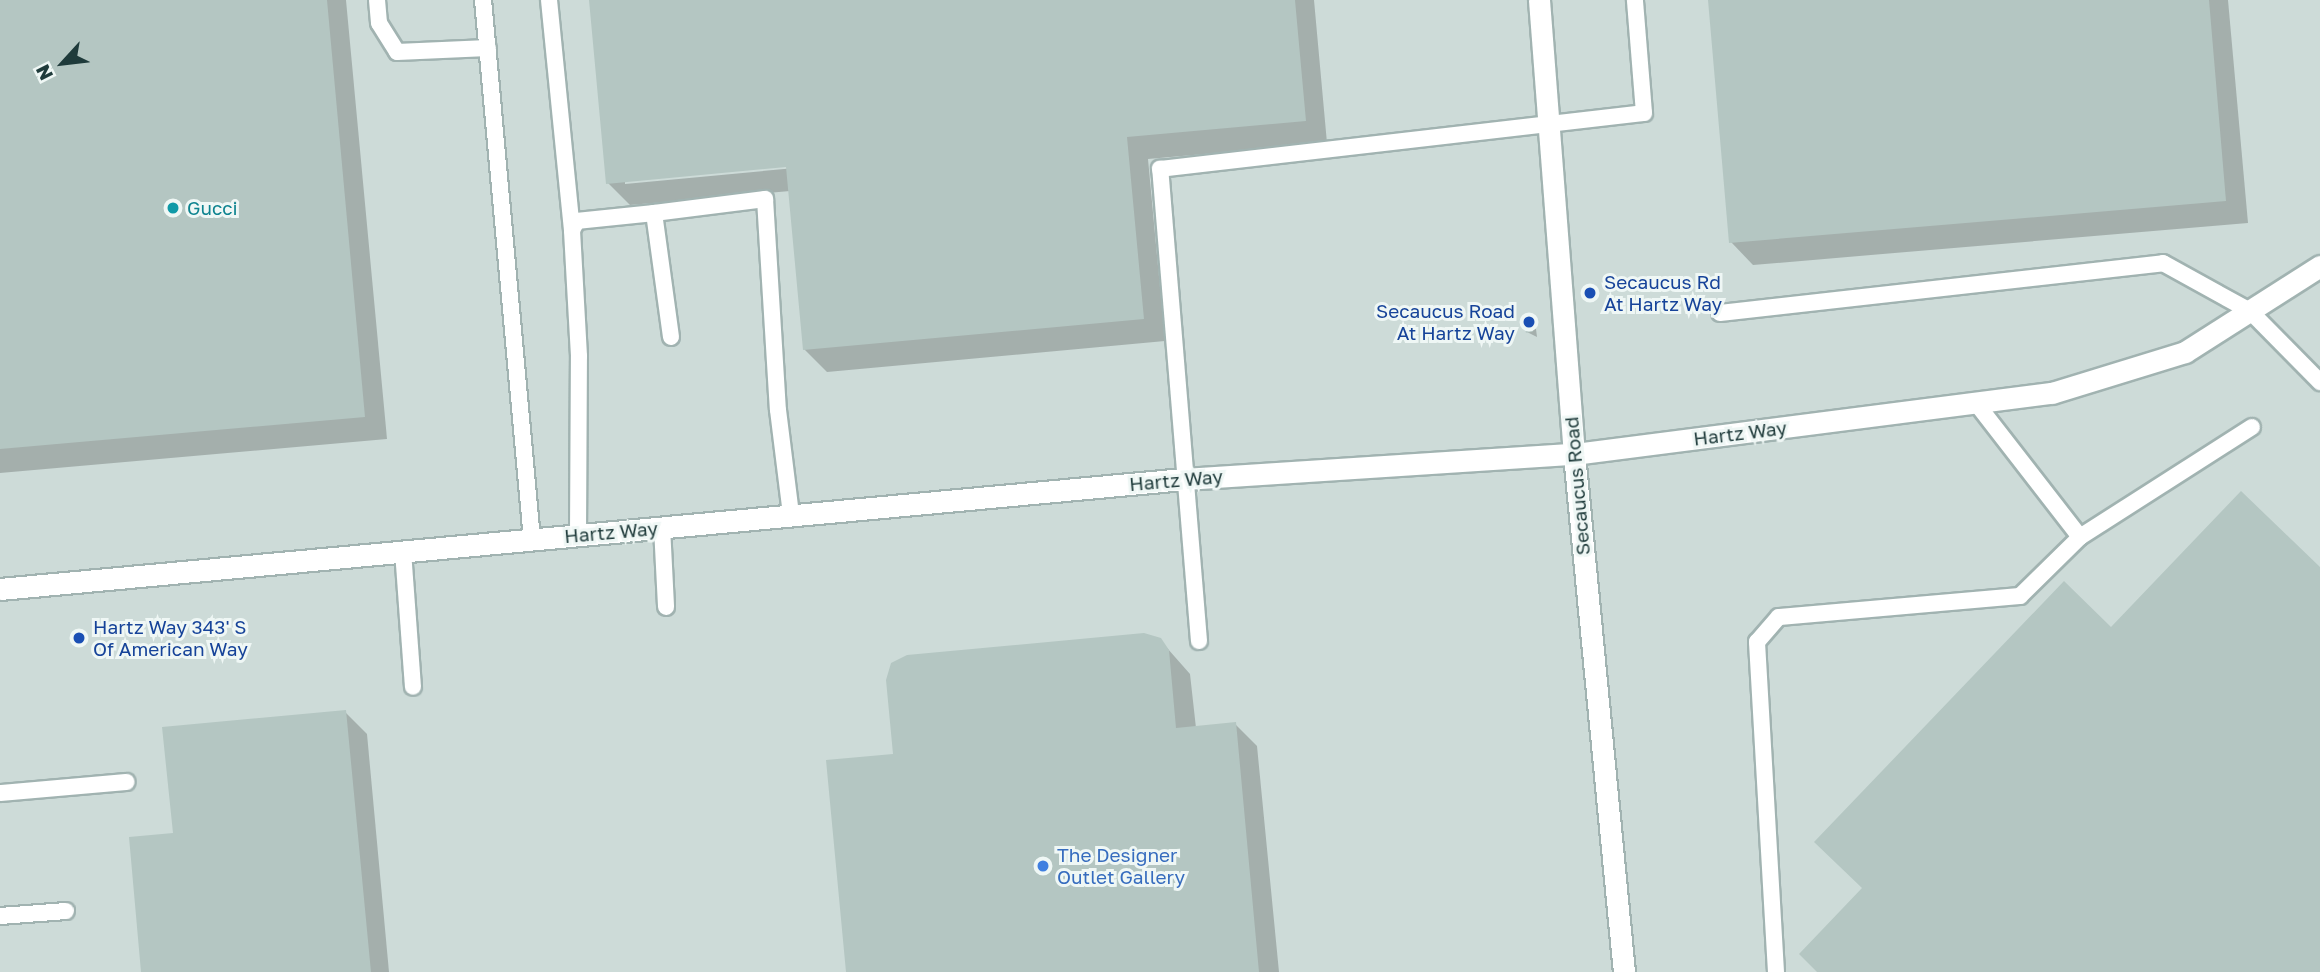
<!DOCTYPE html>
<style>
body{margin:0}
#map{position:relative;width:2320px;height:972px;overflow:hidden;background:#deebe8;font-family:"Golos Text",sans-serif}
div>[style]{position:absolute}
.built>*{inset:0;background:#cddbd8;transform-origin:0 0}
.shadow>*{inset:0;background:#0003}
.building>*{inset:0;background:#b4c6c2;transform-origin:0 0}
.roads{filter:drop-shadow(2px 0 #a1b3b1) drop-shadow(-2px 0 #a1b3b1) drop-shadow(0 2px #a1b3b1) drop-shadow(0 -2px #a1b3b1)}
.lane>*{height:16px;margin:-8px;padding:0 8px;transform-origin:8px;border-radius:8px;background:#fff}
.street>*{height:21px;margin:-10.5px;padding:0 10.5px;transform-origin:10.5px;border-radius:10.5px;background:#fff}
.secondary>*{height:21px;margin:-10.5px;padding:0 10.5px;transform-origin:10.5px;border-radius:10.5px;background:#fff}
.dots>*{width:19px;height:19px;translate:-50% -50%;box-sizing:border-box;border:4px solid #eff7f5;border-radius:50%}
span{translate:-50% -50%;white-space:nowrap;text-align:center;line-height:1.15;-webkit-text-stroke:6px #eff7f5;paint-order:stroke}
.culture-label{font-size:19px;color:#0d838f}
.left{translate:0 -50%;text-align:left}
.transit-label{font-size:19px;color:#164399}
.right{translate:-100% -50%;text-align:right}
.street-label{font-size:19px;color:#1f3b3b}
.shop-label{font-size:19px;color:#366cbe}
.north{position:absolute;left:28px;top:28px;width:70px;height:70px;-webkit-text-stroke:5px #eff7f5;paint-order:stroke;rotate:243deg;font-size:19px;font-weight:700;line-height:28px;text-align:center;color:#1f3b3b}
.north::after{content:'';display:block;margin:auto;width:24px;height:32px;background:#1f3b3b;clip-path:polygon(50% 0,100% 100%,50% 72%,0 100%)}
</style>
<div id="map">
<div class="built">
<div style="left:0;top:0;width:2320px;height:972px"></div>
</div>
<div class="shadow">
<div style="clip-path:polygon(0 0,346px 0,387px 439px,0 473px)"></div>
<div style="clip-path:polygon(evenodd,591px 0,1314px 0,1327px 143px,1148px 159px,1165px 341px,827px 372px,804px 349px,790px 191px,630px 205px,608px 183px,591px 0,794px 165px,795px 168px,625px 184px,625px 180px,794px 165px)"></div>
<div style="clip-path:polygon(1710px 0,2228px 0,2248px 223px,1753px 265px,1731px 242px)"></div>
<div style="clip-path:polygon(1530px 316px,1535px 321px,1537px 337px,1527px 332px)"></div>
<div style="clip-path:polygon(1160px 640px,1190px 674px,1196px 728px,1235px 724px,1257px 746px,1279px 972px,848px 972px,895px 755px)"></div>
<div style="clip-path:polygon(345px 712px,367px 734px,389px 972px,143px 972px,175px 834px)"></div>
</div>
<div class="building">
<div style="clip-path:polygon(0 0,327px 0,365px 417px,0 449px)"></div>
<div style="clip-path:polygon(589px 0,1295px 0,1306px 121px,1127px 137px,1144px 319px,803px 350px,786px 167px,606px 184px)"></div>
<div style="clip-path:polygon(1708px 0,2209px 0,2226px 201px,1729px 243px)"></div>
<div style="left:1530px;top:314px;width:18px;height:7px;rotate:81deg"></div>
<div style="clip-path:polygon(2241px 491px,2320px 567px,2320px 972px,1817px 972px,1799px 954px,1862px 888px,1814px 842px,2064px 581px,2111px 627px)"></div>
<div style="clip-path:polygon(1144px 633px,1161px 638px,1169px 650px,1176px 728px,1236px 722px,1259px 972px,846px 972px,826px 760px,893px 754px,886px 680px,891px 663px,907px 655px)"></div>
<div style="clip-path:polygon(346px 710px,371px 972px,141px 972px,129px 837px,173px 833px,162px 727px)"></div>
</div>
<div class="roads">
<div class="lane">
<div style="left:377px;top:0;width:23px;rotate:85deg"></div>
<div style="left:379px;top:23px;width:34px;rotate:58deg"></div>
<div style="left:397px;top:52px;width:91px;rotate:-2.5deg"></div>
<div style="left:483px;top:0;width:541px;rotate:84.81deg"></div>
<div style="left:549px;top:0;width:231px;rotate:84.3deg"></div>
<div style="left:1720px;top:313px;width:446px;rotate:-6.4deg"></div>
<div style="left:2163px;top:263px;width:99px;rotate:28.9deg"></div>
<div style="left:2250px;top:311px;width:100px;rotate:45.4deg"></div>
<div style="left:671px;top:337px;width:125px;rotate:-97.8deg"></div>
<div style="left:654px;top:213px;width:112px;rotate:-7.2deg"></div>
<div style="left:765px;top:199px;width:211px;rotate:86.5deg"></div>
<div style="left:778px;top:410px;width:106px;rotate:82.9deg"></div>
<div style="left:662px;top:527px;width:80px;rotate:87.1deg"></div>
<div style="left:578px;top:536px;width:180px;rotate:-89.7deg"></div>
<div style="left:579px;top:356px;width:126px;rotate:-93.2deg"></div>
<div style="left:572px;top:230px;width:10px;rotate:-61deg"></div>
<div style="left:577px;top:221px;width:77px;rotate:-5.9deg"></div>
<div style="left:2080px;top:537px;width:204px;rotate:-32.6deg"></div>
<div style="left:403px;top:551px;width:136px;rotate:85.8deg"></div>
<div style="left:1199px;top:641px;width:474px;rotate:-94.7deg"></div>
<div style="left:1160px;top:169px;width:487px;rotate:-6.6deg"></div>
<div style="left:1644px;top:113px;width:113px;rotate:-94.6deg"></div>
<div style="left:0;top:793px;width:127px;rotate:-5deg"></div>
<div style="left:0;top:916px;width:66px;rotate:-4.3deg"></div>
<div style="left:1776px;top:972px;width:331px;rotate:-93.3deg"></div>
<div style="left:1757px;top:642px;width:33px;rotate:-49deg"></div>
<div style="left:1779px;top:617px;width:242px;rotate:-5deg"></div>
<div style="left:2020px;top:596px;width:84px;rotate:-44.5deg"></div>
<div style="left:2080px;top:537px;width:170px;rotate:-127.8deg"></div>
</div>
<div class="street">
<div style="left:0;top:589px;width:1188px;rotate:-5.31deg"></div>
<div style="left:1183px;top:479px;width:392px;rotate:-3.7deg"></div>
<div style="left:1574px;top:454px;width:482px;rotate:-7.3deg"></div>
<div style="left:2052px;top:393px;width:139px;rotate:-17.1deg"></div>
<div style="left:2185px;top:352px;width:160px;rotate:-32.5deg"></div>
</div>
<div class="secondary">
<div style="left:1539px;top:0;width:455px;rotate:85.6deg"></div>
<div style="left:1574px;top:454px;width:520px;rotate:84.49deg"></div>
</div>
</div>
<div class="dots">
<div style="left:173px;top:208px;background:#0f9aa8"></div>
<div style="left:1590px;top:293px;background:#1a4fb4"></div>
<div style="left:1529px;top:322px;background:#1a4fb4"></div>
<div style="left:79px;top:638px;background:#1a4fb4"></div>
<div style="left:1043px;top:866px;background:#3f7fe0"></div>
</div>
<div class="culture-label">
<span class="left" style="left:187px;top:208px">Gucci</span>
</div>
<div class="transit-label">
<span class="left" style="left:1604px;top:293px">Secaucus Rd<br>At Hartz Way</span>
<span class="right" style="left:1515px;top:322px">Secaucus Road<br>At Hartz Way</span>
<span class="left" style="left:93px;top:638px">Hartz Way 343' S<br>Of American Way</span>
</div>
<div class="street-label">
<span style="left:1740px;top:433px;rotate:-7deg">Hartz Way</span>
<span style="left:1176px;top:480px;rotate:-5deg">Hartz Way</span>
<span style="left:1577px;top:486px;rotate:-95deg">Secaucus Road</span>
<span style="left:611px;top:532px;rotate:-5deg">Hartz Way</span>
</div>
<div class="shop-label">
<span class="left" style="left:1057px;top:866px">The Designer<br>Outlet Gallery</span>
</div>
<div class="north">N</div>
</div>
